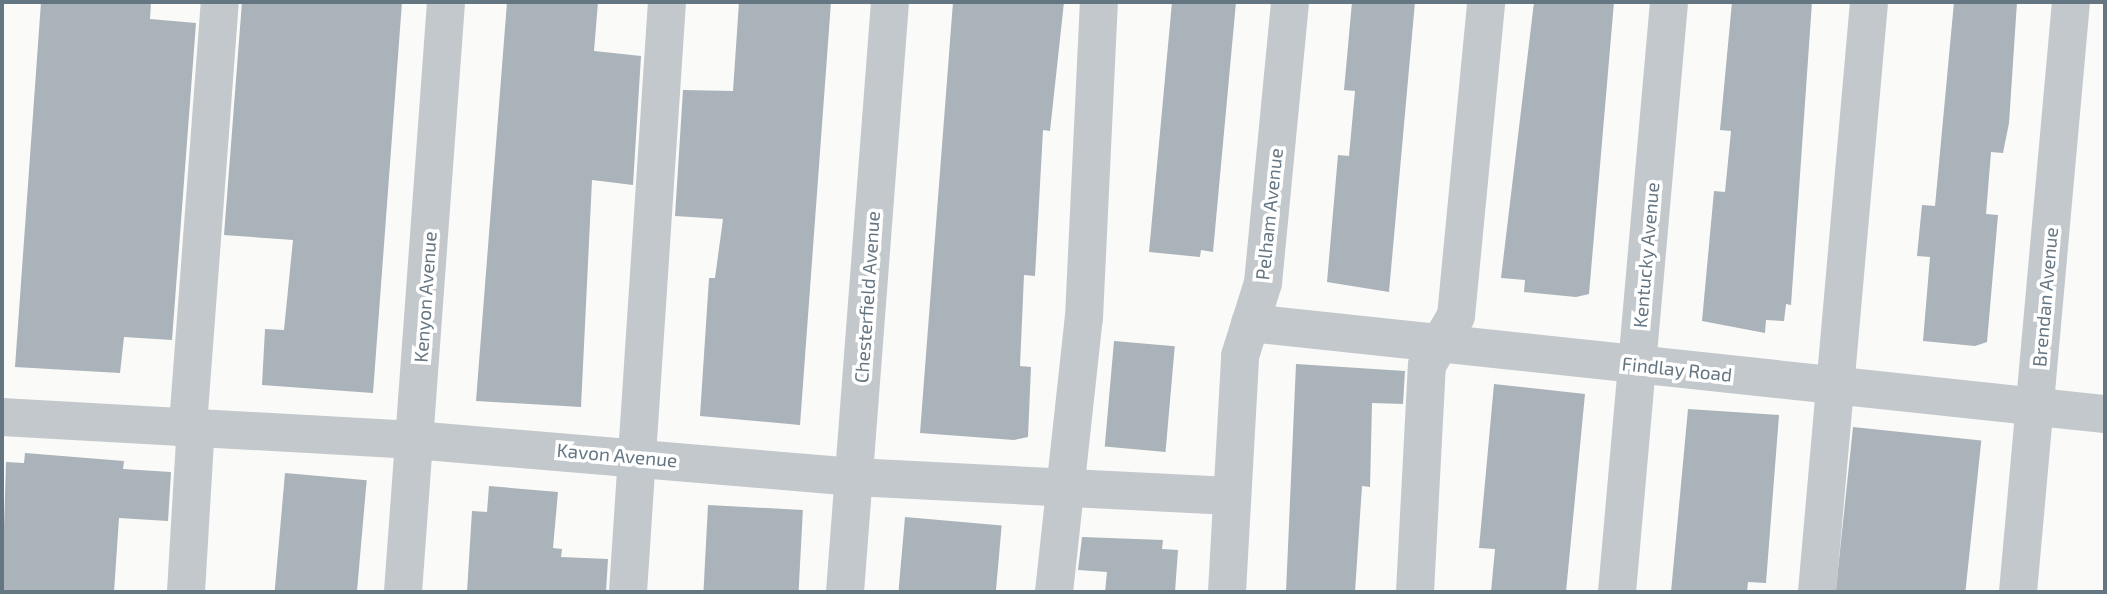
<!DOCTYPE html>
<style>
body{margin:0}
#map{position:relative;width:2107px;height:594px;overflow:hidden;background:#fafaf8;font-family:"Exo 2",sans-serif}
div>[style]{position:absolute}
.building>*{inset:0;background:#aab3b9;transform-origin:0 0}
.minor>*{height:38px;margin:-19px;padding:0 19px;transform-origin:19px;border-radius:19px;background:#c3c8cc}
span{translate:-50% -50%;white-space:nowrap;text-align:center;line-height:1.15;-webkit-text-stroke:7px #fff;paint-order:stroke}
.street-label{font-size:19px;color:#657683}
.frame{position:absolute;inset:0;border:4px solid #657683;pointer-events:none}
</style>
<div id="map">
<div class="building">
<div style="clip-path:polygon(41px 2px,151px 2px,150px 19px,196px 23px,172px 340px,124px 337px,120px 373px,15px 367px)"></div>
<div style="clip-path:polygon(242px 2px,402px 2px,373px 393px,262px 385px,265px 329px,284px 330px,293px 240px,224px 235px)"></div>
<div style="clip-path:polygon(507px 2px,598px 2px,594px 51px,641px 56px,633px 185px,592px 180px,581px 407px,476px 401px)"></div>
<div style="clip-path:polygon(739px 2px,831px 2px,800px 425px,700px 416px,709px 278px,715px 278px,723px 219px,675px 216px,683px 90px,733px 91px)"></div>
<div style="clip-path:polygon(953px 2px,1064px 2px,1050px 131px,1043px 130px,1035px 276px,1024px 275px,1020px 366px,1031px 367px,1028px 437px,1014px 440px,920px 433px)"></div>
<div style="clip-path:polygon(1172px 2px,1236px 2px,1213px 252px,1201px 250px,1200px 257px,1149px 252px)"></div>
<div style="clip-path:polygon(1352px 2px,1415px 2px,1389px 292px,1327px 282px,1338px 155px,1349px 156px,1355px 91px,1344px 90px)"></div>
<div style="clip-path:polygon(1534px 2px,1614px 2px,1589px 294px,1576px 297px,1524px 292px,1525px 280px,1501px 278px)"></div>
<div style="clip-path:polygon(1732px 2px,1812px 2px,1791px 305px,1786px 304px,1784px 321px,1766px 320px,1765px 333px,1702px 321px,1714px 191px,1725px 192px,1731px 131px,1720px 130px)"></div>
<div style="clip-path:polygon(1954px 2px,2017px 2px,2009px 123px,2003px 153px,1991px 152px,1986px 214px,1998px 215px,1987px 342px,1975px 346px,1923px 341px,1930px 257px,1917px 256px,1922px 205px,1935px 206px)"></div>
<div style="left:1114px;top:341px;width:61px;height:106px;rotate:5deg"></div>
<div style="clip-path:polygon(1296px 364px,1405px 371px,1403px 404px,1372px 403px,1370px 487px,1362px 486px,1355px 592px,1286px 592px)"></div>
<div style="clip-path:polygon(1494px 384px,1585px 394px,1566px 592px,1491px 592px,1495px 549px,1479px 548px)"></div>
<div style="clip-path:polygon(1688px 409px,1779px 415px,1766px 583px,1748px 582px,1747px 592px,1671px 592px)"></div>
<div style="left:1853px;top:427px;width:129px;height:166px;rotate:6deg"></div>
<div style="clip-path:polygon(25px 453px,124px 461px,123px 469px,171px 472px,168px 521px,119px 518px,114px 592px,2px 592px,6px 462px,24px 463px)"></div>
<div style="left:285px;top:473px;width:82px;height:119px;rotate:5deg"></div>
<div style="clip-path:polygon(489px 486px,558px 492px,553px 548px,562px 549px,561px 557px,608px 559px,606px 592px,467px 592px,472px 511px,487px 512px)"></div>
<div style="left:708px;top:505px;width:95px;height:87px;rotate:3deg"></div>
<div style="left:905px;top:517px;width:97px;height:75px;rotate:5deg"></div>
<div style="clip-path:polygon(1082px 537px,1163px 540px,1162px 549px,1178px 550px,1175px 592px,1105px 592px,1107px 572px,1078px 570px)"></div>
</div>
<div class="minor">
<div style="left:1250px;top:323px;width:860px;rotate:6.08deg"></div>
<div style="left:2px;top:417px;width:413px;rotate:3.2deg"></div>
<div style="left:414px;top:440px;width:442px;rotate:4.8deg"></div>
<div style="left:854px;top:477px;width:377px;rotate:2.9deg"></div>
<div style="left:186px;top:592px;width:151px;rotate:-86.6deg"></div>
<div style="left:195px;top:441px;width:17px;rotate:-114deg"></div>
<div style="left:188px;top:425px;width:424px;rotate:-85.7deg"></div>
<div style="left:403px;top:592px;width:592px;rotate:-85.83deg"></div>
<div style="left:628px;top:592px;width:591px;rotate:-86.22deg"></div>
<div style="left:845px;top:592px;width:592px;rotate:-85.64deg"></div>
<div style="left:1054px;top:592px;width:276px;rotate:-83.8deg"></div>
<div style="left:1084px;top:318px;width:316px;rotate:-87.3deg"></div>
<div style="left:1227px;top:592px;width:236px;rotate:-86.8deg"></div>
<div style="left:1240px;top:356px;width:77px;rotate:-72.5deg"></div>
<div style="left:1263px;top:283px;width:282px;rotate:-84.5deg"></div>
<div style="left:1415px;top:592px;width:227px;rotate:-87deg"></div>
<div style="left:1427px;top:365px;width:57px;rotate:-59.4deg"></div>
<div style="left:1456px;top:316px;width:315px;rotate:-84.5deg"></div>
<div style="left:1617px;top:592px;width:592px;rotate:-84.96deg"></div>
<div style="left:1817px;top:592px;width:592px;rotate:-84.96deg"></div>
<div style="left:2018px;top:592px;width:592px;rotate:-84.87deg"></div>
</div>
<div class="street-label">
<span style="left:1269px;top:214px;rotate:-84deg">Pelham Avenue</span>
<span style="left:1646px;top:255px;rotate:-85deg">Kentucky Avenue</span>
<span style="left:425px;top:297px;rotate:-86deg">Kenyon Avenue</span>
<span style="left:867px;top:297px;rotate:-86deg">Chesterfield Avenue</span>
<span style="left:2045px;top:297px;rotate:-85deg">Brendan Avenue</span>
<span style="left:1677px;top:369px;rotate:6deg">Findlay Road</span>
<span style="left:617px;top:455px;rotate:5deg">Kavon Avenue</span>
</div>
<div class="frame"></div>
</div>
